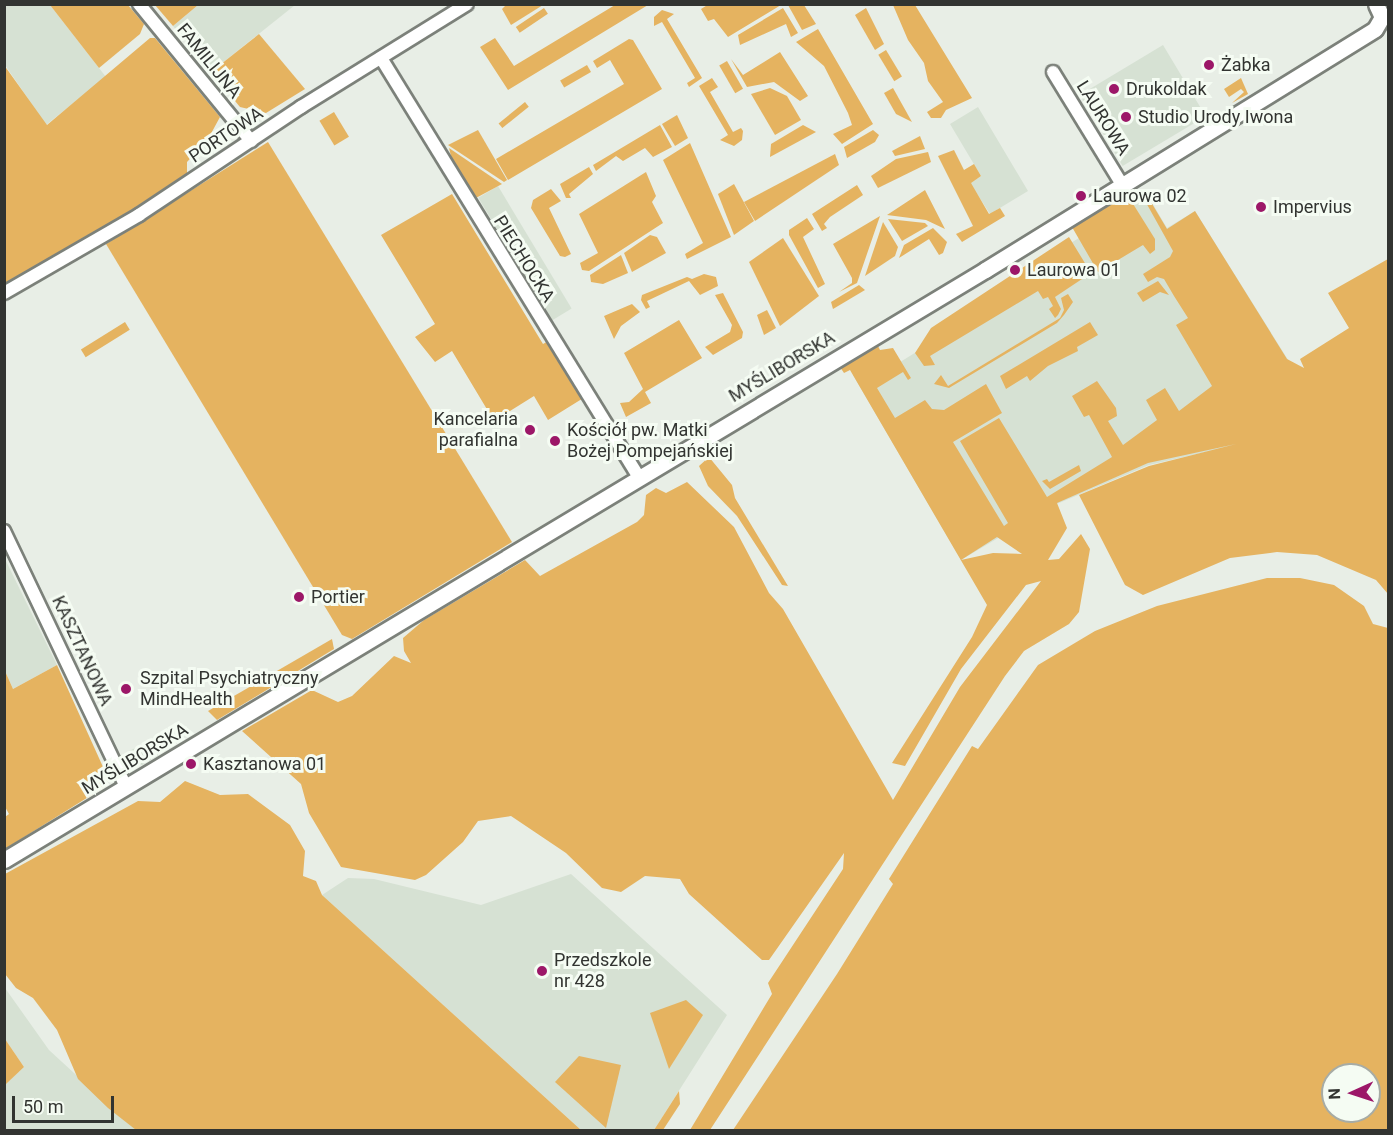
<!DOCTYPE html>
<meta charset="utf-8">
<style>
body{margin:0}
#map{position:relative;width:1393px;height:1135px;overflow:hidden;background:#e8eee6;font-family:Roboto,sans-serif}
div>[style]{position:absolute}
.built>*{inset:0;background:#d6e1d3;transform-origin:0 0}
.green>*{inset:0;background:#e5b360;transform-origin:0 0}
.roads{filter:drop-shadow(2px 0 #7c817a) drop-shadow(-2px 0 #7c817a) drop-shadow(0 2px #7c817a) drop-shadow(0 -2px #7c817a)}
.minor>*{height:12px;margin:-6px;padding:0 6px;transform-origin:6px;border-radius:6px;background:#fff}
.tertiary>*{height:15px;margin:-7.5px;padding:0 7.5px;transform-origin:7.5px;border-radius:7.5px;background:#fff}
.dots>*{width:16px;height:16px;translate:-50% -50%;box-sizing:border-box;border:3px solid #f5fcf3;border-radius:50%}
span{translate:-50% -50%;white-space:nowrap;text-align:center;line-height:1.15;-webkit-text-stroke:6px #f5fcf3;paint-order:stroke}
.street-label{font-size:18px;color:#323431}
.poi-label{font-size:18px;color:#323431}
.left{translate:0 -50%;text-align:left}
.right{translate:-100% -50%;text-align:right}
.frame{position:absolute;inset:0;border:6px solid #323431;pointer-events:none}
.north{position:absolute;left:1321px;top:1063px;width:60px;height:60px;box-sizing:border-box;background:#f5fcf3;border:2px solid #a7aca5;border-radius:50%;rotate:267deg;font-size:16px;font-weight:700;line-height:24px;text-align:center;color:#323431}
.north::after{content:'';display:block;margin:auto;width:21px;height:27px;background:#9c1768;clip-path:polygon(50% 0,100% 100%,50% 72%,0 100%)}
.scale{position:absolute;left:12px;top:1096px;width:102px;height:27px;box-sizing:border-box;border:3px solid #323431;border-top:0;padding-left:8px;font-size:18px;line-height:21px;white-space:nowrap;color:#323431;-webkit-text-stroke:4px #f5fcf3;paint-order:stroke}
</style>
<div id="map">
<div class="built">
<div style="clip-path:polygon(4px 5px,50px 5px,106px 77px,46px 125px,5px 65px)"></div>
<div style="clip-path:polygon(198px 5px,295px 5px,211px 72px,173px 26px)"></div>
<div style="left:1163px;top:45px;width:83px;height:97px;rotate:59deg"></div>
<div style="clip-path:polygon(978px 107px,1028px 191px,990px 214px,970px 183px,981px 176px,950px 124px)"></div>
<div style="left:498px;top:186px;width:143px;height:23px;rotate:59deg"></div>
<div style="clip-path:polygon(1148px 196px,1167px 228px,1195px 211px,1337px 438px,1241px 444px,1149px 465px,1052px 506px,961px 560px,853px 375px,897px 364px,942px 336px,936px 325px)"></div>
<div style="clip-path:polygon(4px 557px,57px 665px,13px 689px,5px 671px)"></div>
<div style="clip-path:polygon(150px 741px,159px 755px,142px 765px,134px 761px,129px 751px)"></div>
<div style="clip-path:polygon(571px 874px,727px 1015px,654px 1130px,581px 1130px,322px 895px,348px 878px,374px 879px,481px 905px)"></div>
<div style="clip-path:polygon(5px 988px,49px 1050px,136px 1130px,5px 1130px,5px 1085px,24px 1067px,5px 1039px)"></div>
</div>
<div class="green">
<div style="clip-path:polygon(709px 4px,781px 4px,781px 5px,728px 37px,714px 19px,708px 21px,701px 9px)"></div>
<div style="clip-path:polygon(50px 5px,128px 5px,144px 24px,140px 34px,99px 68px)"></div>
<div style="clip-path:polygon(155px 5px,198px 5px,173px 26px)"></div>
<div style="clip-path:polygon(506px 5px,543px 4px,543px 5px,511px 25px,502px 9px)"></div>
<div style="clip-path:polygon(615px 5px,648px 5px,508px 90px,480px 47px,495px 38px,514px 66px)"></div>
<div style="clip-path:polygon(788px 5px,804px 5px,816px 24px,802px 30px)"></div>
<div style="clip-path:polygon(893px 5px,915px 5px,972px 98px,946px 110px,941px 118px,931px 118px,927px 112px,943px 102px,928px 81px,924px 63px,908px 40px)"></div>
<div style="left:544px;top:8px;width:7px;height:34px;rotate:56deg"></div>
<div style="clip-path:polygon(783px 8px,798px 33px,791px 37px,786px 24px,740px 45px,738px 35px)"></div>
<div style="clip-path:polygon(866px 8px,884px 44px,875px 50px,855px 15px)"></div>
<div style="clip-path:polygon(662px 10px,674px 14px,667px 19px,702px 78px,689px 87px,687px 83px,695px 78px,662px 22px,654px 26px,654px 17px)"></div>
<div style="clip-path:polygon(818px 29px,873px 124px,842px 144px,833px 134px,852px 125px,848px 113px,824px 66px,796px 42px)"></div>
<div style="clip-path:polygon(259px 34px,305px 89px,266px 113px,240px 107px,211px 72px)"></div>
<div style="clip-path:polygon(150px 38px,155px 38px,220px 117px,207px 141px,187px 162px,187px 177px,5px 285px,4px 65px,47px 125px)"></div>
<div style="clip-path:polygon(629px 39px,633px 40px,662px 89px,508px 180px,496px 159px,624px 84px,610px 60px,597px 68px,593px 61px)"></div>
<div style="left:886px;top:50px;width:31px;height:9px;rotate:59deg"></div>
<div style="clip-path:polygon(780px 52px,808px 96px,800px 101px,774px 82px,747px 87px,731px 59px,743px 75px)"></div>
<div style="left:727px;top:61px;width:32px;height:9px;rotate:60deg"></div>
<div style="left:587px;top:65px;width:8px;height:31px;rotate:60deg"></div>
<div style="clip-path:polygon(712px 78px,718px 87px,710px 92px,733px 132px,741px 128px,743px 131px,742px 140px,734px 146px,720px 140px,728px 135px,699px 86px)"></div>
<div style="clip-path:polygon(1241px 78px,1248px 94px,1232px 103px,1244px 92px,1241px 89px,1229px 97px,1224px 89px)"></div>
<div style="clip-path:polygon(770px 88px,787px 96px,801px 120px,775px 135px,751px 94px)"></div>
<div style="clip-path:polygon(893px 88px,912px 122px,896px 114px,884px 93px)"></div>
<div style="left:525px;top:102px;width:6px;height:34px;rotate:51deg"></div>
<div style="left:334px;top:112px;width:29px;height:17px;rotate:59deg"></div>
<div style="clip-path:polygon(677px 115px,688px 138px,675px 146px,662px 124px)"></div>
<div style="clip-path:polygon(660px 125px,672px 147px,653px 157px,645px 148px,623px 161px,616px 156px,596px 171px,593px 165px)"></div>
<div style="clip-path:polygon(803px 125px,816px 132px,770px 157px,771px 144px)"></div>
<div style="clip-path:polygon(478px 130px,507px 180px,504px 182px,448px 145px)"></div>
<div style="clip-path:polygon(873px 130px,879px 135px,875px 142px,847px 158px,844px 147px)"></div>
<div style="clip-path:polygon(920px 136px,925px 149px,895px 156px,892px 151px)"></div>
<div style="clip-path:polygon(268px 142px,512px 542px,352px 639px,342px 635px,106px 244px)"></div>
<div style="clip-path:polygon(690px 143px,731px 237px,687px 259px,685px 254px,703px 243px,663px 160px)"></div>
<div style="clip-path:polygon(449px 148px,502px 184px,474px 199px,454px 168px)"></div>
<div style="clip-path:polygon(954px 150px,964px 170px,974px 164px,981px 176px,971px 183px,989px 214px,1000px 208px,1005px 216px,962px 242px,956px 234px,973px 226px,938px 156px)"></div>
<div style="clip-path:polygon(928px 152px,931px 162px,878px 188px,871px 176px,896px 159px)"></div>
<div style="clip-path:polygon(835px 154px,839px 165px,755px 221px,744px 202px)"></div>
<div style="clip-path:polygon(589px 167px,593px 174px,569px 194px,571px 198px,566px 198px,560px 184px)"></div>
<div style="clip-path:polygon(646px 172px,656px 196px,652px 202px,663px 223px,589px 271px,582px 270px,580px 263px,598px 253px,579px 214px)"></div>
<div style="clip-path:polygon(734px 184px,754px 221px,734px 235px,718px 194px)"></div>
<div style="clip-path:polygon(857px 185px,863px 195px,830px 217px,824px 224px,827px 228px,822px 231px,812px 214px)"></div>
<div style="clip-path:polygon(551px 189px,561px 201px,549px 208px,571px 254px,565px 257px,560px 256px,531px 208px,533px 200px)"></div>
<div style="clip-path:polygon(925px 190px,945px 229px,926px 220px,887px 215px)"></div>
<div style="clip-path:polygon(452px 194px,543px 344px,550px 340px,585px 397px,548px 420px,534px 396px,494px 421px,452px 351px,435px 362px,415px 337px,435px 324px,381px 235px)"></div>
<div style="clip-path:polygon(1119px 194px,1130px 199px,1155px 239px,1155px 250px,1150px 254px,1143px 245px,1098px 272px,1072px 227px)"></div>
<div style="clip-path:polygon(evenodd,1148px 197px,1167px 229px,1195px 211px,1287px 359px,1304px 368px,1300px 359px,1349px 328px,1328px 293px,1388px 259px,1388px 594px,1376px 580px,1317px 555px,1277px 552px,1230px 558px,1143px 595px,1125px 585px,1079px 495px,1149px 466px,1236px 444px,1148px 463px,1057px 503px,1067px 528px,1048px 560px,1059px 559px,1081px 534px,1090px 549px,1079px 612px,1069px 624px,1024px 651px,1005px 676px,710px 1130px,690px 1130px,772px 994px,768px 983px,843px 869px,844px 853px,769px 960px,762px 960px,689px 894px,680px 879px,645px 876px,621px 892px,602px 888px,566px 853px,511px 816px,478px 821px,463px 842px,426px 875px,415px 880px,341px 867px,309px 813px,301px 784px,242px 731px,312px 690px,338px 702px,352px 696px,394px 656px,411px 663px,404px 651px,403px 638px,424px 620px,525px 560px,540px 576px,637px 522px,644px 515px,646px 495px,656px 488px,666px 493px,687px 482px,734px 527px,769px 593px,783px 609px,893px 800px,960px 687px,1041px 581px,1026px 585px,961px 669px,905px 766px,892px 763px,972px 637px,987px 605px,850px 370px,844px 373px,838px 364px,878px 346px,880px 350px,893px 348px,911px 378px,908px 380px,903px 372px,877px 388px,895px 418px,925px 400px,932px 409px,944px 410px,986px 384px,1002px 413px,953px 442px,1004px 526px,1008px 523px,960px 441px,999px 418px,1047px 497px,1112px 457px,1089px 415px,1084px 417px,1072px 396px,1097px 381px,1116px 408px,1117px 416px,1108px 421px,1123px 445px,1157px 420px,1146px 400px,1165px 388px,1179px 411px,1212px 386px,1176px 325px,1188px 318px,1174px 296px,1164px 279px,1157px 277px,1148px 282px,1143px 274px,1170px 257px,1173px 251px,1144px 199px,1148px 197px,997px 537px,1022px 554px,993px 553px,961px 560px,997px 537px)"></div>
<div style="clip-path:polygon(880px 216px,857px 283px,839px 292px,852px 283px,852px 278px,833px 244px)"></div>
<div style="clip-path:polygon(807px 218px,814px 229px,803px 237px,825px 284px,818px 288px,789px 235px,789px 230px)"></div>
<div style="clip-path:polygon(888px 219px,925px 223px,928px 226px,902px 241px)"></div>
<div style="clip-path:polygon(883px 222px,898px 247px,895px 256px,865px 276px)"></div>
<div style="clip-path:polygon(933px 228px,947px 242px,943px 253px,939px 255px,929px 239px,899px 258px,904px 245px)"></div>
<div style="clip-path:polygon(650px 235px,657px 237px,666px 253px,632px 272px,624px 253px)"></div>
<div style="clip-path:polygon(1069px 237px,1091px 273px,1055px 297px,1061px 309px,1058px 315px,1055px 318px,1049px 309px,1053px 306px,1048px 297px,1043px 299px,1038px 291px,930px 356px,935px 365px,924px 366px,915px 353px,931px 328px)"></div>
<div style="clip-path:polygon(783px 238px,819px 296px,780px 326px,749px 262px)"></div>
<div style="clip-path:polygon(621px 255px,628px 273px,603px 284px,591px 282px,590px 275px)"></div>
<div style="clip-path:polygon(704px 274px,716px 277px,718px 286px,700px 295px,689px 281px,647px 301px,650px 307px,646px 309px,641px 300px,642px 295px,687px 277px,692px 279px)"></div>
<div style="clip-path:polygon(1158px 281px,1169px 295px,1160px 292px,1143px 302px,1137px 293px)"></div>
<div style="clip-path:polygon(859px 285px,865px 290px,833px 309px,831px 302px)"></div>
<div style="clip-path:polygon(723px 293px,743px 332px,742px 338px,713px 355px,705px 347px,730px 332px,732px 325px,715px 295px)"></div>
<div style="clip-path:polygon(1068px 294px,1073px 302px,1064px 315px,1057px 323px,949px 388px,934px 384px,941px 375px,948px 386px,1060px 318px,1064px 310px,1061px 298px)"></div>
<div style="clip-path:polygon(632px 304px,640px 312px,621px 326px,614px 339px,604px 316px)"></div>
<div style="clip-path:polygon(767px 310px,776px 328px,764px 335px,757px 315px)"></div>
<div style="clip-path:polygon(679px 320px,702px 358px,645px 392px,651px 403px,626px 417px,620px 403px,629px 402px,643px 389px,624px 353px)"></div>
<div style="left:125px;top:322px;width:9px;height:52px;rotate:58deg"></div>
<div style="clip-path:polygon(1090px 322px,1098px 335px,1077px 347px,1078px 351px,1048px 366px,1030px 381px,1027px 376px,1006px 389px,1000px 376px)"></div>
<div style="clip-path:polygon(709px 457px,732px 485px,735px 498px,788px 586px,782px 585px,737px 516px,708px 486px,699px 466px)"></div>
<div style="clip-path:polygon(1079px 465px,1081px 471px,1050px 489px,1042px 481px,1047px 479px,1049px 482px)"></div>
<div style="clip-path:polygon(evenodd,1267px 578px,1300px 578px,1334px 585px,1364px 606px,1373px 624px,1388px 628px,1388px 1130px,733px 1130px,837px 974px,893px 884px,889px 879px,972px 746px,978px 749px,1038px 665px,1095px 631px,1157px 606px,1267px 578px,1333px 1075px,1369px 1075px,1369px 1111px,1333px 1111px,1333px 1075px)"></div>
<div style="clip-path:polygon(332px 639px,334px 649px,232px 711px,217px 720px,208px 711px)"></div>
<div style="clip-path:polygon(57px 665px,108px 778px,106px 786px,5px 849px,5px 817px,9px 814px,4px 805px,5px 671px,13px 689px)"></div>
<div style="clip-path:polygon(185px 781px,220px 795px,248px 794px,290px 825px,305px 851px,303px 876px,316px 881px,322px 895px,581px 1130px,136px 1130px,108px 1108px,78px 1079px,57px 1030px,33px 998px,16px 988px,5px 974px,5px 874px,138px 801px,160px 802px)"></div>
<div style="clip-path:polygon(686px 1000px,703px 1015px,669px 1069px,650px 1013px)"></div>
<div style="clip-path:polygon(5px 1039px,24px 1067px,5px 1085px,4px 1039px)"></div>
<div style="clip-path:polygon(579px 1056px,621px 1065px,606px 1128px,555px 1082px)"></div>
<div style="clip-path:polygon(679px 1091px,680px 1104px,663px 1130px,654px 1130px)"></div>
</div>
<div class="roads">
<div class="minor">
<div style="left:139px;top:4px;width:177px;rotate:50.7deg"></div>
<div style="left:381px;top:58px;width:493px;rotate:58.4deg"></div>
<div style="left:1053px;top:72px;width:130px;rotate:58.5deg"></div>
<div style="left:4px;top:293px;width:156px;rotate:-30deg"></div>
<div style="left:139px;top:215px;width:195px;rotate:-33.7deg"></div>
<div style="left:301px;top:107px;width:195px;rotate:-31.8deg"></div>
<div style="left:4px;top:531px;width:284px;rotate:64.5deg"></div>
</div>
<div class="tertiary">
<div style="left:4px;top:860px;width:1145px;rotate:-31.02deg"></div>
<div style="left:985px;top:270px;width:458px;rotate:-31.7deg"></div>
<div style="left:1375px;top:29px;width:14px;rotate:-60deg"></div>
<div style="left:1382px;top:17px;width:14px;rotate:-115deg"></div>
</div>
</div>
<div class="dots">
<div style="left:1209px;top:65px;background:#9c1768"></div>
<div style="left:1114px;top:89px;background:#9c1768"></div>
<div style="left:1126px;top:117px;background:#9c1768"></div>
<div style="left:1081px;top:196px;background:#9c1768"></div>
<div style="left:1261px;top:207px;background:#9c1768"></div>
<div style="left:1015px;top:270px;background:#9c1768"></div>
<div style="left:530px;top:430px;background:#9c1768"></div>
<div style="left:555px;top:441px;background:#9c1768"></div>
<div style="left:299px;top:597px;background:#9c1768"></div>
<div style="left:126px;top:689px;background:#9c1768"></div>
<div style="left:191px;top:764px;background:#9c1768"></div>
<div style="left:542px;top:971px;background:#9c1768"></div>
</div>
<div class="street-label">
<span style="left:209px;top:61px;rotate:51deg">FAMILIJNA</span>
<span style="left:1103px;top:118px;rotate:58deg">LAUROWA</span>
<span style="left:226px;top:135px;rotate:-34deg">PORTOWA</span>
<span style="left:524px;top:259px;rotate:58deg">PIECHOCKA</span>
<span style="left:782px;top:367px;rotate:-31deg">MYŚLIBORSKA</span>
<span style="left:82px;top:651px;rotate:65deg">KASZTANOWA</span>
<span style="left:135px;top:759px;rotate:-31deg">MYŚLIBORSKA</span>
</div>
<div class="poi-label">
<span class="left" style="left:1221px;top:65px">Żabka</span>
<span class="left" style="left:1126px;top:89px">Drukoldak</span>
<span class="left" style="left:1138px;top:117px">Studio Urody Iwona</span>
<span class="left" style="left:1093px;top:196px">Laurowa 02</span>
<span class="left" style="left:1273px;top:207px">Impervius</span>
<span class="left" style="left:1027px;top:270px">Laurowa 01</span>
<span class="right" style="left:518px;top:430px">Kancelaria<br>parafialna</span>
<span class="left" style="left:567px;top:441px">Kościół pw. Matki<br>Bożej Pompejańskiej</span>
<span class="left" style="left:311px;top:597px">Portier</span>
<span class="left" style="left:140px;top:689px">Szpital Psychiatryczny<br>MindHealth</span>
<span class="left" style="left:203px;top:764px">Kasztanowa 01</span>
<span class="left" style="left:554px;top:971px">Przedszkole<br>nr 428</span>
</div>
<div class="frame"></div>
<div class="north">N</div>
<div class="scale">50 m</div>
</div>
